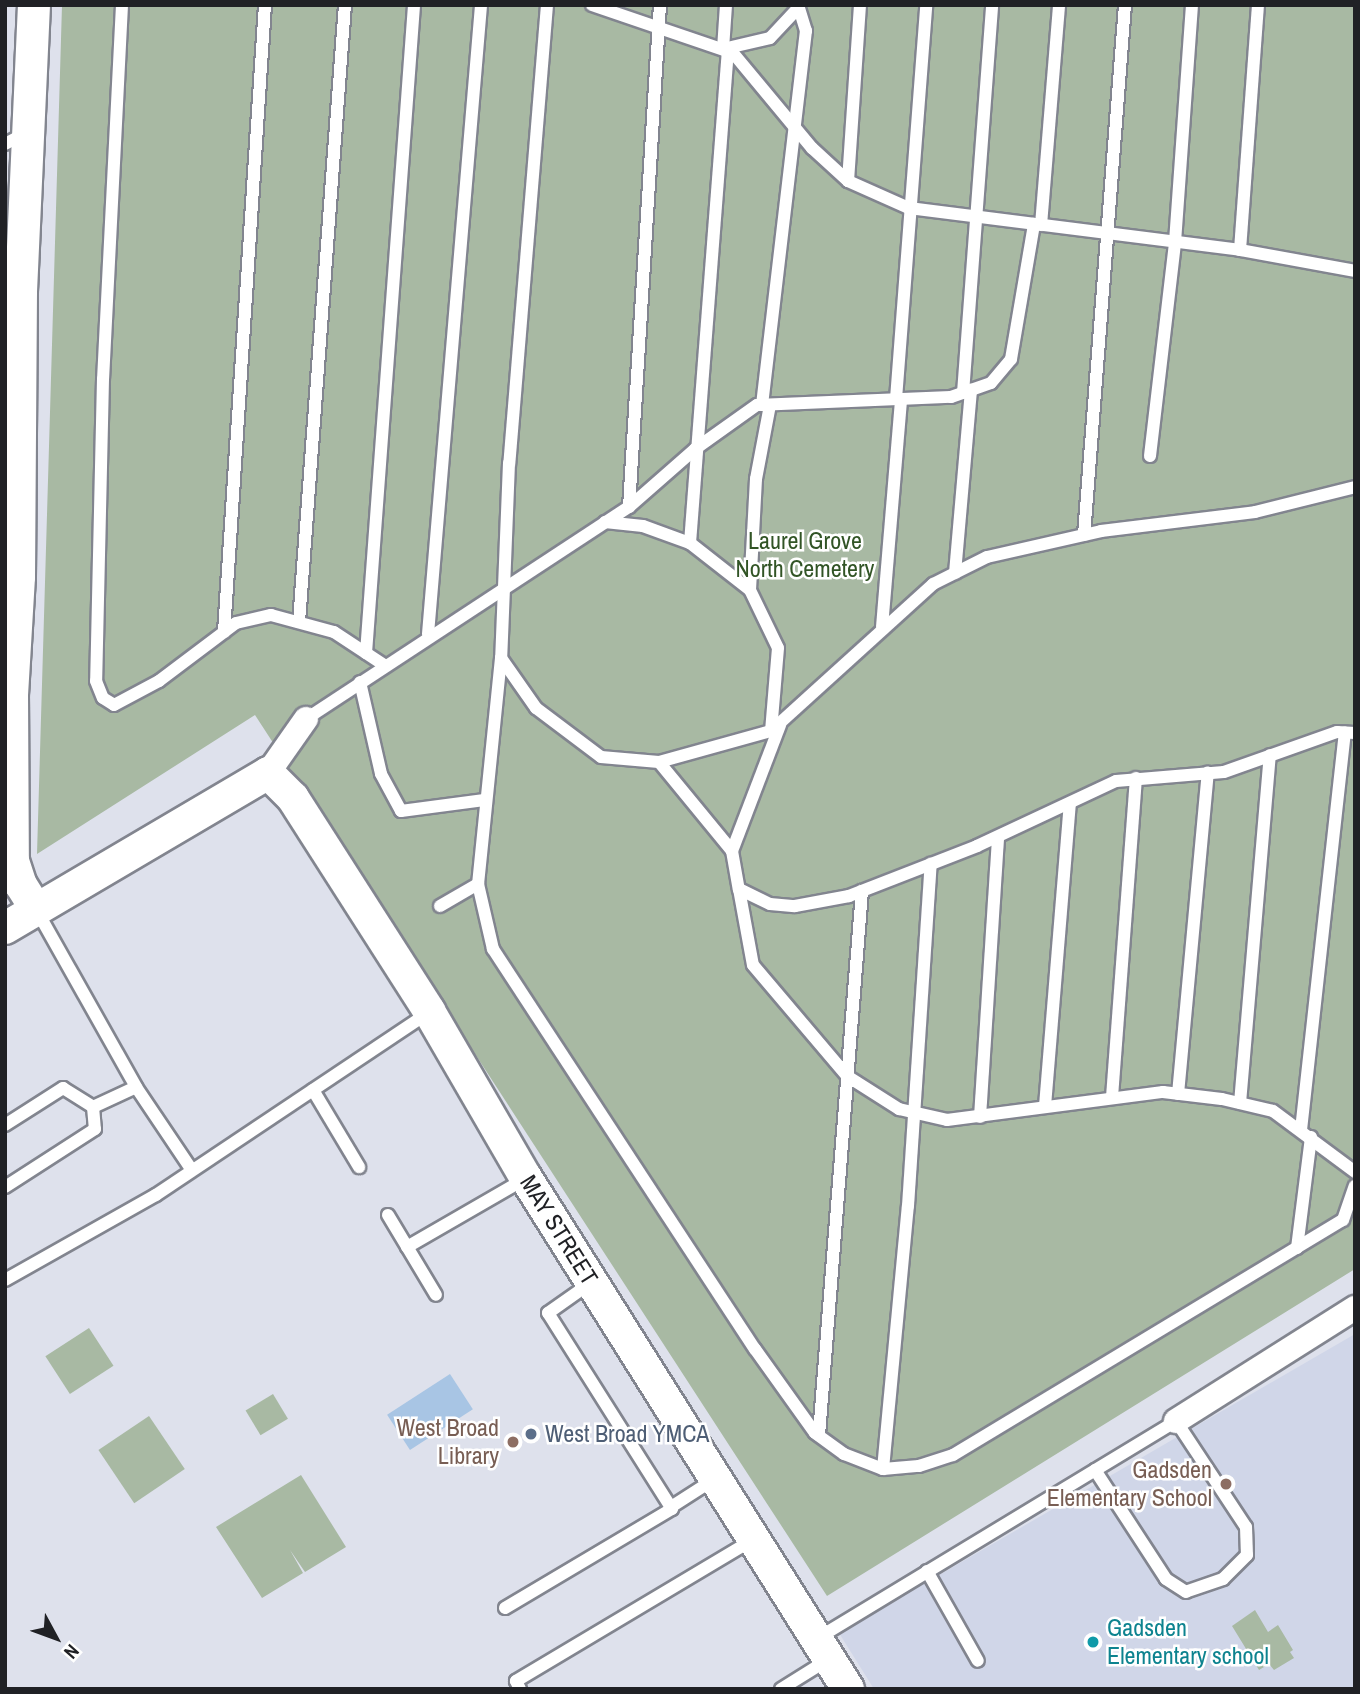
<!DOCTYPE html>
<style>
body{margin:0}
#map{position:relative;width:1360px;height:1694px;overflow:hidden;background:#dee1ec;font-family:"Archivo Narrow",sans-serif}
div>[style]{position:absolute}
.built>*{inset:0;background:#d0d6e8}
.green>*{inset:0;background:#a8b9a3;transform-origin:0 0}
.water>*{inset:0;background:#a8c5e4;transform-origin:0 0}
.roads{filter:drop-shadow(2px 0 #82858f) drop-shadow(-2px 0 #82858f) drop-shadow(0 2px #82858f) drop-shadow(0 -2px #82858f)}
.service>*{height:12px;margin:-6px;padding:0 6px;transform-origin:6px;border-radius:6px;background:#fff}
.minor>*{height:24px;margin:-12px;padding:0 12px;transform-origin:12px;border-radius:12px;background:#fff}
.tertiary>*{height:32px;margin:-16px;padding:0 16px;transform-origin:16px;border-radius:16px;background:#fff}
.dots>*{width:19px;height:19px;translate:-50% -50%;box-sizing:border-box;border:4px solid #fff;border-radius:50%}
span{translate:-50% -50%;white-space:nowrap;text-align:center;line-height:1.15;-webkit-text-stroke:5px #fff;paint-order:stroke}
.park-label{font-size:24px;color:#315425}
.street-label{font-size:24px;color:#202125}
.education-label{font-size:24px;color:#785e54}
.right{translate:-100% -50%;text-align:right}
.service-label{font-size:24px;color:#4e5e75}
.left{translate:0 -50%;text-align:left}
.culture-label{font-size:24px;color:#0d838f}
.frame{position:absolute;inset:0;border:7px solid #202125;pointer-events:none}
.north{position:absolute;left:21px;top:1603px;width:70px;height:70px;-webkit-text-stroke:5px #fff;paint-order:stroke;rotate:131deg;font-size:19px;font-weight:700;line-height:28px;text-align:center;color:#202125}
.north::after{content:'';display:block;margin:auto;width:24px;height:32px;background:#202125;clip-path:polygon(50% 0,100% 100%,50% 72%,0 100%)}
</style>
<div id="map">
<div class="built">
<div style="clip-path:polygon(1355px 1334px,1355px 1689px,874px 1689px,839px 1633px)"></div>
</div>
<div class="green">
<div style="clip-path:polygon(62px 5px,1355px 5px,1355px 1269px,827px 1596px,255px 715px,37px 854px)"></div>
<div style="left:89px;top:1328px;width:45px;height:52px;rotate:57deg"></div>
<div style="left:273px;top:1394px;width:29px;height:32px;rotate:59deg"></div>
<div style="left:149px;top:1416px;width:64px;height:61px;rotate:56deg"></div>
<div style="clip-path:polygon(301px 1475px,346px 1547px,305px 1572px,290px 1550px,303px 1573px,262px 1598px,216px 1527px)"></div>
<div style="clip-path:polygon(1255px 1610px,1268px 1632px,1278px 1625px,1293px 1650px,1290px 1652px,1294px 1658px,1274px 1670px,1269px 1664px,1259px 1670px,1232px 1626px)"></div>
</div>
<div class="water">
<div style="left:450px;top:1374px;width:42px;height:75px;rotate:57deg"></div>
</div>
<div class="roads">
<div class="service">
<div style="left:122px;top:5px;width:374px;rotate:92.9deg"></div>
<div style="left:103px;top:379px;width:302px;rotate:91.3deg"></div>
<div style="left:96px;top:681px;width:18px;rotate:68deg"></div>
<div style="left:103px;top:698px;width:13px;rotate:32deg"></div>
<div style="left:114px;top:705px;width:51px;rotate:-28.1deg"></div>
<div style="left:159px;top:681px;width:96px;rotate:-37deg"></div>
<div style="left:236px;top:623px;width:36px;rotate:-13deg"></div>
<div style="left:271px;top:615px;width:65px;rotate:15.1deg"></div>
<div style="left:334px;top:632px;width:60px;rotate:33.4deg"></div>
<div style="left:547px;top:5px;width:460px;rotate:94.7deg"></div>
<div style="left:509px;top:463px;width:195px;rotate:92.3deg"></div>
<div style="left:501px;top:658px;width:227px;rotate:95.8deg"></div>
<div style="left:478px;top:884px;width:67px;rotate:77deg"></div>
<div style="left:493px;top:949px;width:478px;rotate:56.8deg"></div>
<div style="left:755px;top:1349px;width:103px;rotate:54.5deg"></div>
<div style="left:815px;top:1433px;width:36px;rotate:36deg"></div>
<div style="left:844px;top:1454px;width:42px;rotate:21deg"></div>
<div style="left:883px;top:1469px;width:36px;rotate:-5deg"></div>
<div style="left:919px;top:1466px;width:36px;rotate:-18deg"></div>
<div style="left:953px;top:1455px;width:455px;rotate:-31.1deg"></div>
<div style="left:1343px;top:1220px;width:36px;rotate:-71deg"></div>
<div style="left:592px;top:5px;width:149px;rotate:18.8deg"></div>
<div style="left:733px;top:53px;width:124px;rotate:50.3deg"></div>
<div style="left:812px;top:148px;width:49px;rotate:42.5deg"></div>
<div style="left:848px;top:181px;width:67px;rotate:23.9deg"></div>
<div style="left:909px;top:208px;width:334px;rotate:7.2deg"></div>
<div style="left:1240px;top:250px;width:117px;rotate:10.3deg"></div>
<div style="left:726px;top:5px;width:44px;rotate:93.9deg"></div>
<div style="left:723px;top:49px;width:48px;rotate:-13.2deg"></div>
<div style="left:770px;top:38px;width:42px;rotate:-46.9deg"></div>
<div style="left:5px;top:144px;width:24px;rotate:-28deg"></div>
<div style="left:848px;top:181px;width:176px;rotate:-86.1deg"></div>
<div style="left:1041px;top:225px;width:221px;rotate:-85.3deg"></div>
<div style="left:1240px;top:250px;width:246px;rotate:-85.8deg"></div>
<div style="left:963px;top:393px;width:389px;rotate:-85.7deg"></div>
<div style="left:896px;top:399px;width:395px;rotate:-85.6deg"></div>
<div style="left:762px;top:405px;width:377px;rotate:-83.3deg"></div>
<div style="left:806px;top:31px;width:27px;rotate:-107deg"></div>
<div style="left:770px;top:405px;width:75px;rotate:100.7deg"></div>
<div style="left:756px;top:479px;width:111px;rotate:93.1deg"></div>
<div style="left:750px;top:590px;width:64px;rotate:64.2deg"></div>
<div style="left:778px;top:648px;width:83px;rotate:94.8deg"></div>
<div style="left:1150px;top:456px;width:215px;rotate:-83.3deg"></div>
<div style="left:1175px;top:242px;width:238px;rotate:-85.9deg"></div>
<div style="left:629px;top:507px;width:503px;rotate:-86.47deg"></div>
<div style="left:605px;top:522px;width:38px;rotate:6deg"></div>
<div style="left:643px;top:526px;width:50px;rotate:19.9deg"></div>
<div style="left:690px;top:543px;width:76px;rotate:38.1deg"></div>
<div style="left:1084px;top:535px;width:532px;rotate:-85.58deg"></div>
<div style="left:690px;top:543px;width:493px;rotate:-85.6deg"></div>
<div style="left:955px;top:573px;width:184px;rotate:-85deg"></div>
<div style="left:299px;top:622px;width:619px;rotate:-85.74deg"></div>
<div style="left:882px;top:627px;width:228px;rotate:-85.2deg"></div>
<div style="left:224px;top:632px;width:628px;rotate:-86.26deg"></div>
<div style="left:428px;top:634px;width:631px;rotate:-85.18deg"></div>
<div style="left:366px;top:653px;width:650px;rotate:-85.76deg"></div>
<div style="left:501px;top:658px;width:61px;rotate:55deg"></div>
<div style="left:536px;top:708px;width:81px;rotate:37deg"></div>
<div style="left:601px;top:757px;width:58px;rotate:4.9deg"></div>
<div style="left:659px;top:762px;width:116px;rotate:-15.5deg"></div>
<div style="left:771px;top:731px;width:219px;rotate:-42.2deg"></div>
<div style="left:933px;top:584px;width:60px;rotate:-26.6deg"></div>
<div style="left:987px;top:557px;width:117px;rotate:-12.8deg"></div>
<div style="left:1101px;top:531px;width:155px;rotate:-7deg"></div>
<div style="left:1255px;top:512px;width:103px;rotate:-14deg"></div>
<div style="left:360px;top:682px;width:94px;rotate:77.1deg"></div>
<div style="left:381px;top:774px;width:42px;rotate:61.6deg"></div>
<div style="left:401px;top:811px;width:84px;rotate:-7.5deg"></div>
<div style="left:306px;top:719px;width:386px;rotate:-33.3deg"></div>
<div style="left:629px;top:507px;width:88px;rotate:-41.3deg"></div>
<div style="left:695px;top:449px;width:76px;rotate:-35.4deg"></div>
<div style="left:757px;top:405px;width:194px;rotate:-2.4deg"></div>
<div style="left:951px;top:397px;width:42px;rotate:-19.3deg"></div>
<div style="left:991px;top:383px;width:31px;rotate:-50deg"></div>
<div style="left:1011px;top:359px;width:137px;rotate:-80.3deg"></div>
<div style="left:659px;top:762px;width:115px;rotate:50.6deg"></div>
<div style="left:732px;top:851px;width:135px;rotate:-69.1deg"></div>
<div style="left:732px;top:851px;width:39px;rotate:80deg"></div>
<div style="left:739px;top:889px;width:34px;rotate:26deg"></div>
<div style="left:770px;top:904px;width:25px;rotate:5deg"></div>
<div style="left:795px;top:906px;width:55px;rotate:-10.5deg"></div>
<div style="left:849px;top:896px;width:137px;rotate:-21.3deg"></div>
<div style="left:977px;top:846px;width:153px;rotate:-25.1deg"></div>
<div style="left:1116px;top:781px;width:108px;rotate:-4.8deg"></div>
<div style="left:1224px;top:772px;width:120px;rotate:-19.5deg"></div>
<div style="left:1337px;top:732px;width:18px;rotate:3deg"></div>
<div style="left:739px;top:889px;width:77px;rotate:79.6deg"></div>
<div style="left:753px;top:965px;width:145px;rotate:49.7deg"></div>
<div style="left:847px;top:1076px;width:62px;rotate:32.4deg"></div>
<div style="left:899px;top:1109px;width:49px;rotate:12.9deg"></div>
<div style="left:947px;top:1120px;width:218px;rotate:-7.4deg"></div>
<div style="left:1163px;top:1092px;width:59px;rotate:6.8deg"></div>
<div style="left:1222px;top:1099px;width:52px;rotate:13.2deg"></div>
<div style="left:1273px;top:1111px;width:102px;rotate:36.6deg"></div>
<div style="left:440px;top:906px;width:44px;rotate:-30.1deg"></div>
<div style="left:37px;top:911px;width:202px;rotate:60.6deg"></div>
<div style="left:136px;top:1087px;width:99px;rotate:56.1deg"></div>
<div style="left:313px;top:1090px;width:90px;rotate:59.1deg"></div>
<div style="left:1178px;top:1094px;width:323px;rotate:-84.7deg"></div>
<div style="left:1112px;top:1097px;width:320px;rotate:-85.7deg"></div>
<div style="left:1240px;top:1103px;width:349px;rotate:-85.1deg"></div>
<div style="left:1045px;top:1106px;width:303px;rotate:-85.3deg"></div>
<div style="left:93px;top:1107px;width:47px;rotate:-24.9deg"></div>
<div style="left:980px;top:1117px;width:280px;rotate:-86.3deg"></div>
<div style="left:5px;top:1125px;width:69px;rotate:-32.5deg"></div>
<div style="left:63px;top:1088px;width:36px;rotate:32deg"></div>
<div style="left:93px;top:1107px;width:22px;rotate:85deg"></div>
<div style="left:95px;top:1129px;width:107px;rotate:147.2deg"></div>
<div style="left:1301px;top:1130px;width:400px;rotate:-83.7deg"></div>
<div style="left:388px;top:1215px;width:93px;rotate:59deg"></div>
<div style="left:407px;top:1247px;width:136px;rotate:-30deg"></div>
<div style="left:1297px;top:1248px;width:112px;rotate:-82.8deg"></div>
<div style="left:5px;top:1280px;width:173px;rotate:-29.4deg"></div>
<div style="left:156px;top:1195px;width:329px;rotate:-33.8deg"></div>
<div style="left:819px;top:1435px;width:546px;rotate:-85.48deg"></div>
<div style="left:883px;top:1469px;width:264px;rotate:-84.6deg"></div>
<div style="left:908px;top:1206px;width:343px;rotate:-86.2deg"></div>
<div style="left:671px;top:1507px;width:50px;rotate:-32.7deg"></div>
<div style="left:927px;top:1571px;width:103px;rotate:60.5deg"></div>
<div style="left:505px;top:1608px;width:194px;rotate:-30.7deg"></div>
<div style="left:672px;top:1509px;width:232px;rotate:-122.3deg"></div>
<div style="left:548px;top:1313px;width:54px;rotate:-35.2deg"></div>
<div style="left:818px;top:1638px;width:419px;rotate:-31.2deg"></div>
<div style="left:1176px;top:1421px;width:127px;rotate:56.6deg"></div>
<div style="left:1246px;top:1527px;width:28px;rotate:88deg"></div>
<div style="left:1247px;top:1555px;width:34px;rotate:135deg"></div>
<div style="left:1223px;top:1579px;width:39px;rotate:161deg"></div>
<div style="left:1186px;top:1592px;width:24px;rotate:-147deg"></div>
<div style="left:1166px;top:1579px;width:130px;rotate:-123.1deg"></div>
<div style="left:520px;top:1689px;width:9px;rotate:-117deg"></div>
<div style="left:516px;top:1681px;width:274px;rotate:-30.8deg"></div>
<div style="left:781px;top:1689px;width:57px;rotate:-32deg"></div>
</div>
<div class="minor">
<div style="left:268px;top:773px;width:66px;rotate:-54.9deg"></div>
<div style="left:1176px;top:1421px;width:212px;rotate:-32.3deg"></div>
</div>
<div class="tertiary">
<div style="left:34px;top:5px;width:286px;rotate:92.6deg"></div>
<div style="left:21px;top:291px;width:286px;rotate:90.4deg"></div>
<div style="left:19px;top:577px;width:117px;rotate:93.4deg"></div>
<div style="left:12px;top:694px;width:167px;rotate:89.7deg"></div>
<div style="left:13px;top:861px;width:25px;rotate:72deg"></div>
<div style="left:21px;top:885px;width:28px;rotate:58deg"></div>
<div style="left:5px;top:928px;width:305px;rotate:-30.5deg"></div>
<div style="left:268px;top:773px;width:35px;rotate:45deg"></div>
<div style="left:293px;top:798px;width:253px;rotate:57.4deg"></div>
<div style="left:429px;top:1011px;width:193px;rotate:59.9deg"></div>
<div style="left:526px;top:1178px;width:604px;rotate:57.78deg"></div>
</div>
</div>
<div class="dots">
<div style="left:531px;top:1434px;background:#5c6f8a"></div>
<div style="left:513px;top:1442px;background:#8d6e63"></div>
<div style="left:1226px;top:1484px;background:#8d6e63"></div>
<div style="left:1093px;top:1642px;background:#0f9aa8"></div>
</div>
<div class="park-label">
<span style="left:805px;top:555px">Laurel Grove<br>North Cemetery</span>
</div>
<div class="street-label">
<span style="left:559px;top:1230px;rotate:58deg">MAY STREET</span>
</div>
<div class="education-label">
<span class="right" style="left:499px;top:1442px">West Broad<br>Library</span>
<span class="right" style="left:1212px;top:1484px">Gadsden<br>Elementary School</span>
</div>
<div class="service-label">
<span class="left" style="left:545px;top:1434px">West Broad YMCA</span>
</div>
<div class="culture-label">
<span class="left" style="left:1107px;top:1642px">Gadsden<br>Elementary school</span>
</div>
<div class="frame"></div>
<div class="north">N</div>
</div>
